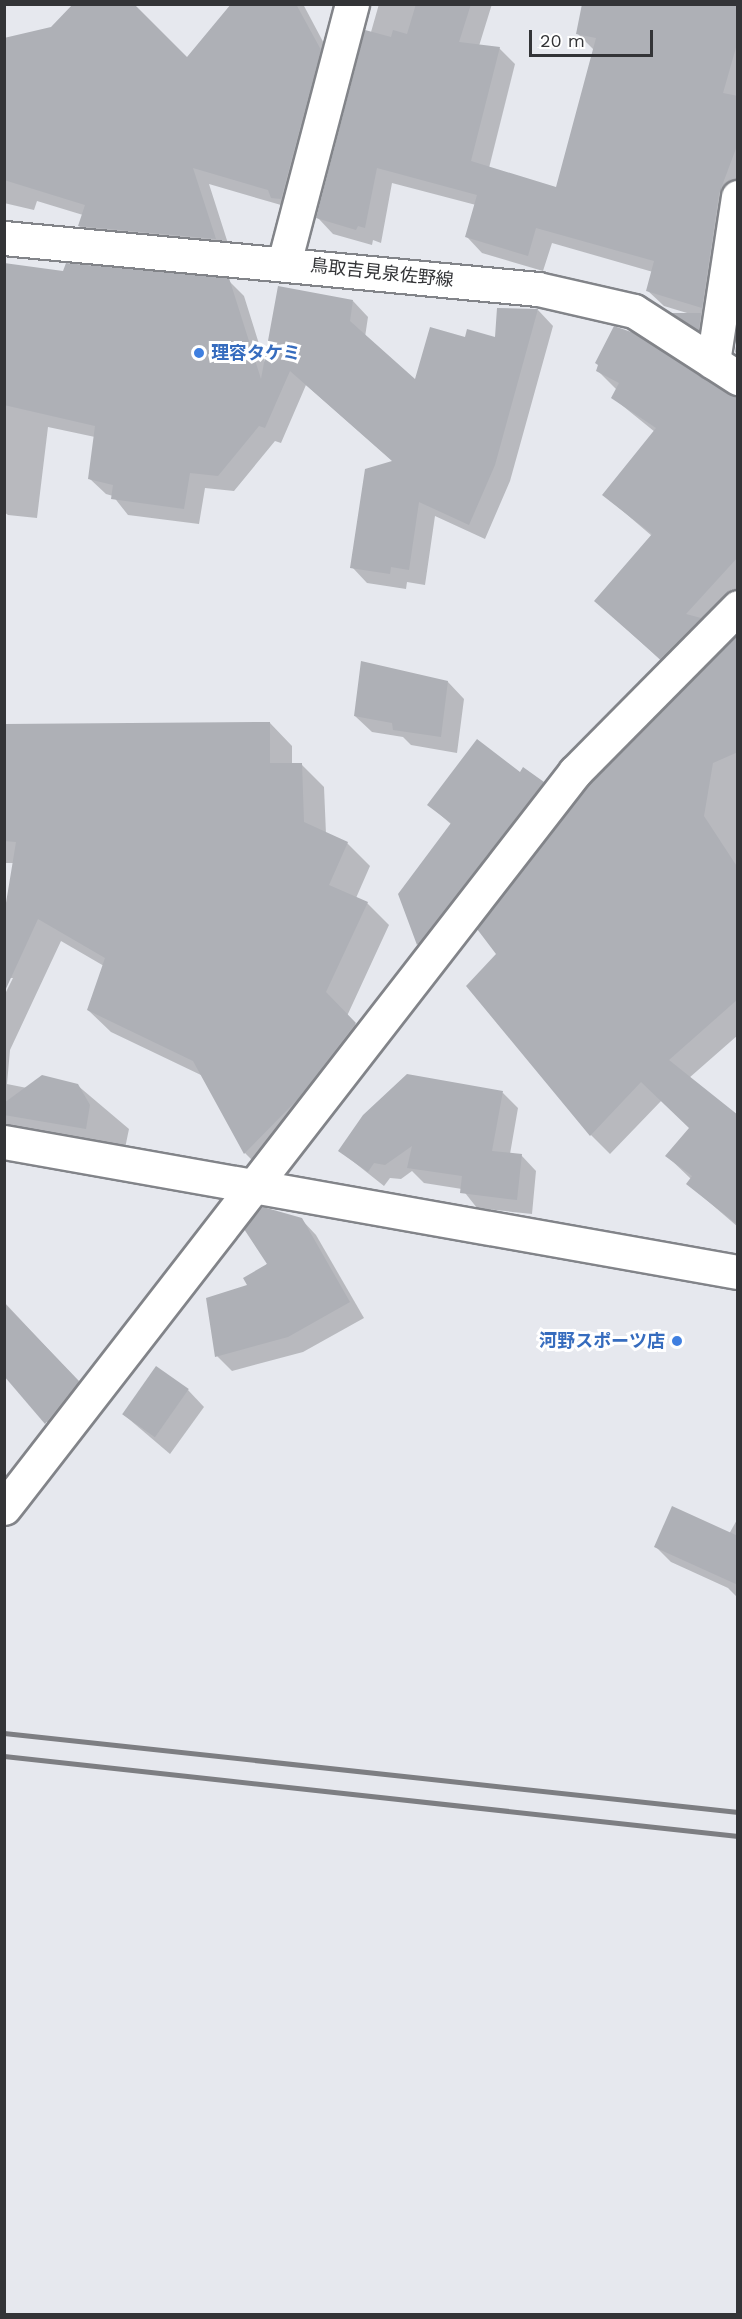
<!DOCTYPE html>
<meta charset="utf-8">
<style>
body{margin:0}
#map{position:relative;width:742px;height:2319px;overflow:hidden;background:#e6e8ee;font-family:"Work Sans","Noto Sans JP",sans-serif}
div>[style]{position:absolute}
.shadow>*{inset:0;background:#0003}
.building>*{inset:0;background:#aeb0b6;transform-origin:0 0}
.roads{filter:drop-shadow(2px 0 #828489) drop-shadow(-2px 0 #828489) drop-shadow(0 2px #828489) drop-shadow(0 -2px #828489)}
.minor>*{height:33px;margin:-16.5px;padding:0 16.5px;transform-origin:16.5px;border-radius:16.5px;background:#fff}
.major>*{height:33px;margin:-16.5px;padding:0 16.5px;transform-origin:16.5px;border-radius:16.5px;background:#fff}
.rail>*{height:4.5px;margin:-2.25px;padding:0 2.25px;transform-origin:2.25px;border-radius:2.25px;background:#7d7e82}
.dots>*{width:16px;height:16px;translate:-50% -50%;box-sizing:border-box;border:3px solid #fff;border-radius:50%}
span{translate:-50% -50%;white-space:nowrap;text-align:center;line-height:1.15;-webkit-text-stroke:6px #fff;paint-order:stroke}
.street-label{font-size:18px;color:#333437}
.shop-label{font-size:18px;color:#366cbe;font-weight:700}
.left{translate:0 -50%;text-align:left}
.right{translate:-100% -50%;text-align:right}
.frame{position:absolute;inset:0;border:6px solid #333437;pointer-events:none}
.scale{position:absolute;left:529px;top:30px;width:124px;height:27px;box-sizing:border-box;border:3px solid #333437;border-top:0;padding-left:8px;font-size:18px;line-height:21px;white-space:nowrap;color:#333437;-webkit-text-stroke:4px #fff;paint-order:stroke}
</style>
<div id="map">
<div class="shadow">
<div style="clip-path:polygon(232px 4px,303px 4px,337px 68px,290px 215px,281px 205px,209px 184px,232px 256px,97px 243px,79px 226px,83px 215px,37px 201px,34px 210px,4px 203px,4px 39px,188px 59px)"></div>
<div style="clip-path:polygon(379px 4px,492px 4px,479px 46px,499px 48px,515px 64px,489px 168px,557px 189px,594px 50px,577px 33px,584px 4px,738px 4px,738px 207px,715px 345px,675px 314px,687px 313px,664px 306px,648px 291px,653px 272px,552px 243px,543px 271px,482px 253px,467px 237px,476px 205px,392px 183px,381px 243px,373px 240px,372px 245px,333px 234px,318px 218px)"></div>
<div style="clip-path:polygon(4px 266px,64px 273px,228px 280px,244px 296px,265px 363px,353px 301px,368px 317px,365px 337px,415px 382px,466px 339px,496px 339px,538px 310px,553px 326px,510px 481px,485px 539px,435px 516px,425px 585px,407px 582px,406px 589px,367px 583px,352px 567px,394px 462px,306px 385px,281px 443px,275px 441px,234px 491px,205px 488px,199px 524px,128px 515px,113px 496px,106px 494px,90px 479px,95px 437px,48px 427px,37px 518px,8px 515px,4px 512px)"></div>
<div style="clip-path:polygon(738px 335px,738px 355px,735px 352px)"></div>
<div style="clip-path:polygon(597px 370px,738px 409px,738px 622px,680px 678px,596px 601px,652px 536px,604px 495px,655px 432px,613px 398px,617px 390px)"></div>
<div style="clip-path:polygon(738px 633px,738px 1035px,689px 1078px,738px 1117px,738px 1227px,688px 1184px,691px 1179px,667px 1156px,690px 1128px,662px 1100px,610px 1154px,591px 1135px,498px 954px,590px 785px)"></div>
<div style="clip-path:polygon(448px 682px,464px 699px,457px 753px,411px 745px,403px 737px,372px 732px,355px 716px)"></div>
<div style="clip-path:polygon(270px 723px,292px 746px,292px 764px,301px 764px,324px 787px,326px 834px,347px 843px,370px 866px,356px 898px,367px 903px,389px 925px,347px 1016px,378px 1047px,267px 1175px,245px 1153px,203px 1076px,111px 1032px,88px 1010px,104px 966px,61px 941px,10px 1050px,7px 1084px,27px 1088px,77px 1085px,129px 1129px,124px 1153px,4px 1131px,4px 996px,13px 978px,10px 978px,15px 863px,4px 863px,4px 725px)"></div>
<div style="clip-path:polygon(520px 774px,543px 783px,558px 799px,434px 959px,418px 944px,400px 895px,452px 825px,429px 805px)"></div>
<div style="clip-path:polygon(503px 1093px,518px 1108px,510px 1154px,521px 1155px,536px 1171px,532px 1214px,477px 1208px,462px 1189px,424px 1183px,412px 1171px,401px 1179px,390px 1178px,384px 1186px,340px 1151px)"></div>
<div style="clip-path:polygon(301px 1219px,316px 1235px,364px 1318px,303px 1352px,232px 1371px,217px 1356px,250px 1286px)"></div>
<div style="clip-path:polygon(4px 1302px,95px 1399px,63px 1440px,4px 1374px)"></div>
<div style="clip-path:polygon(188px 1390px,204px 1407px,170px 1454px,123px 1414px)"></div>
<div style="clip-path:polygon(738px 1518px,738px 1598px,728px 1588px,671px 1562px,656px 1547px,729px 1534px)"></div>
</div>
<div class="building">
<div style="clip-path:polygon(73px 4px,134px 4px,187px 57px,231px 4px,296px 4px,321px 50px,281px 199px,271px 198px,268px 190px,193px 168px,216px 239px,78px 226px,85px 205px,4px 180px,4px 38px,51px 27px)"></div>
<div style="clip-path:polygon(416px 4px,471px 4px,459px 42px,500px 47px,471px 161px,556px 187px,596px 38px,576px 34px,582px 4px,737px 4px,737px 44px,723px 93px,738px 96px,738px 143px,719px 194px,702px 308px,646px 291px,654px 261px,536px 228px,528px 256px,465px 237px,477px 195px,377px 168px,365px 228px,358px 226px,356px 230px,316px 218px,365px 30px,391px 37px,393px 30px,407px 34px)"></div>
<div style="clip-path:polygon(4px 263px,63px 271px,66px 263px,229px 278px,261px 379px,278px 286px,353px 300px,350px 321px,415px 379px,430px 327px,465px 337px,467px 329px,495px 337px,497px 308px,538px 309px,495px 465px,469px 525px,419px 502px,409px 570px,391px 567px,390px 574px,350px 568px,365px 469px,392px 461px,290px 371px,265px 428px,259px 426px,218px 476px,190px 473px,184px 509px,111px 499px,113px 485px,88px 479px,95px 426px,4px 405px)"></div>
<div style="clip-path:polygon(671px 313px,701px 313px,699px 330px)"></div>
<div style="clip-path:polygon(614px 326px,634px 333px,738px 397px,738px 557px,686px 614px,701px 618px,660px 659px,594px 601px,652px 534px,602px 495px,656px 428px,611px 398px,619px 383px,596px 371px,598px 365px,595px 363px)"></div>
<div style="clip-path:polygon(738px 634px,738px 752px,713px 763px,704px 816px,738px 868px,738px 999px,669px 1060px,738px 1115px,738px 1225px,686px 1184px,692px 1176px,665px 1156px,689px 1128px,641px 1082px,590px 1136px,466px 986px,496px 954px,477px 929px,589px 784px)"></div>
<div style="clip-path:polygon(361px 661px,448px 681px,441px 737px,393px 730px,392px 723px,354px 716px)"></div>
<div style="clip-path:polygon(270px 722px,270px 763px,302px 763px,304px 822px,348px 842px,329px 885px,368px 902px,326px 992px,356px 1023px,297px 1100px,244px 1154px,193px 1061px,87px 1010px,105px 958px,38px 919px,4px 993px,4px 915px,16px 842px,4px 841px,4px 724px)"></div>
<div style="clip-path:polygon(477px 739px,520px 772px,523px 767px,544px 782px,417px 945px,398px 894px,451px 823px,427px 805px)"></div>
<div style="clip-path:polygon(407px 1074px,503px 1091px,492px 1151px,522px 1154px,517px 1200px,460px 1193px,462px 1176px,407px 1168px,412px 1146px,385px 1165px,374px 1163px,368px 1172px,338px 1151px,363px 1115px)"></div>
<div style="clip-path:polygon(42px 1075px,78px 1084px,90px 1105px,86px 1129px,4px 1115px,4px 1103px)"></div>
<div style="clip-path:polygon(263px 1207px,302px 1218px,350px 1302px,288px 1337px,215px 1357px,206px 1298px,247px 1285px,243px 1278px,267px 1264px,244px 1229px)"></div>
<div style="clip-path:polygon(4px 1303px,79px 1381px,45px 1424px,4px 1376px)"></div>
<div style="left:156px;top:1366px;width:40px;height:59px;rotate:35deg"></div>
<div style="clip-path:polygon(672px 1506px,738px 1536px,738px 1585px,654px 1547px)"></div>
</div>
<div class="roads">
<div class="minor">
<div style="left:284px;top:263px;width:268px;rotate:-75.3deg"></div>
<div style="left:713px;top:362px;width:167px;rotate:-81.4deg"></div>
<div style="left:4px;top:1142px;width:745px;rotate:10.04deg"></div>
<div style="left:4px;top:1508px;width:932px;rotate:-52.2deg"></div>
<div style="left:575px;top:772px;width:232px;rotate:-45.3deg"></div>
</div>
<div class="major">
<div style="left:4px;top:238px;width:536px;rotate:5.46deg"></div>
<div style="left:538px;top:289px;width:98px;rotate:12.9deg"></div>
<div style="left:634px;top:311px;width:124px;rotate:32.8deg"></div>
</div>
</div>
<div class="rail">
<div style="left:4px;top:1733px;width:738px;rotate:6.14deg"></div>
<div style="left:4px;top:1756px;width:738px;rotate:6.22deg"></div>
</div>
<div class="dots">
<div style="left:199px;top:353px;background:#3f7fe0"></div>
<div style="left:677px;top:1341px;background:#3f7fe0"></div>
</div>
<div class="street-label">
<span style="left:382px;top:273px;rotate:6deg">鳥取吉見泉佐野線</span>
</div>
<div class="shop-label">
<span class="left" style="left:211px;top:353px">理容タケミ</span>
<span class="right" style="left:665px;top:1341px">河野スポーツ店</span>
</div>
<div class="frame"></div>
<div class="scale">20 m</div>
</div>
